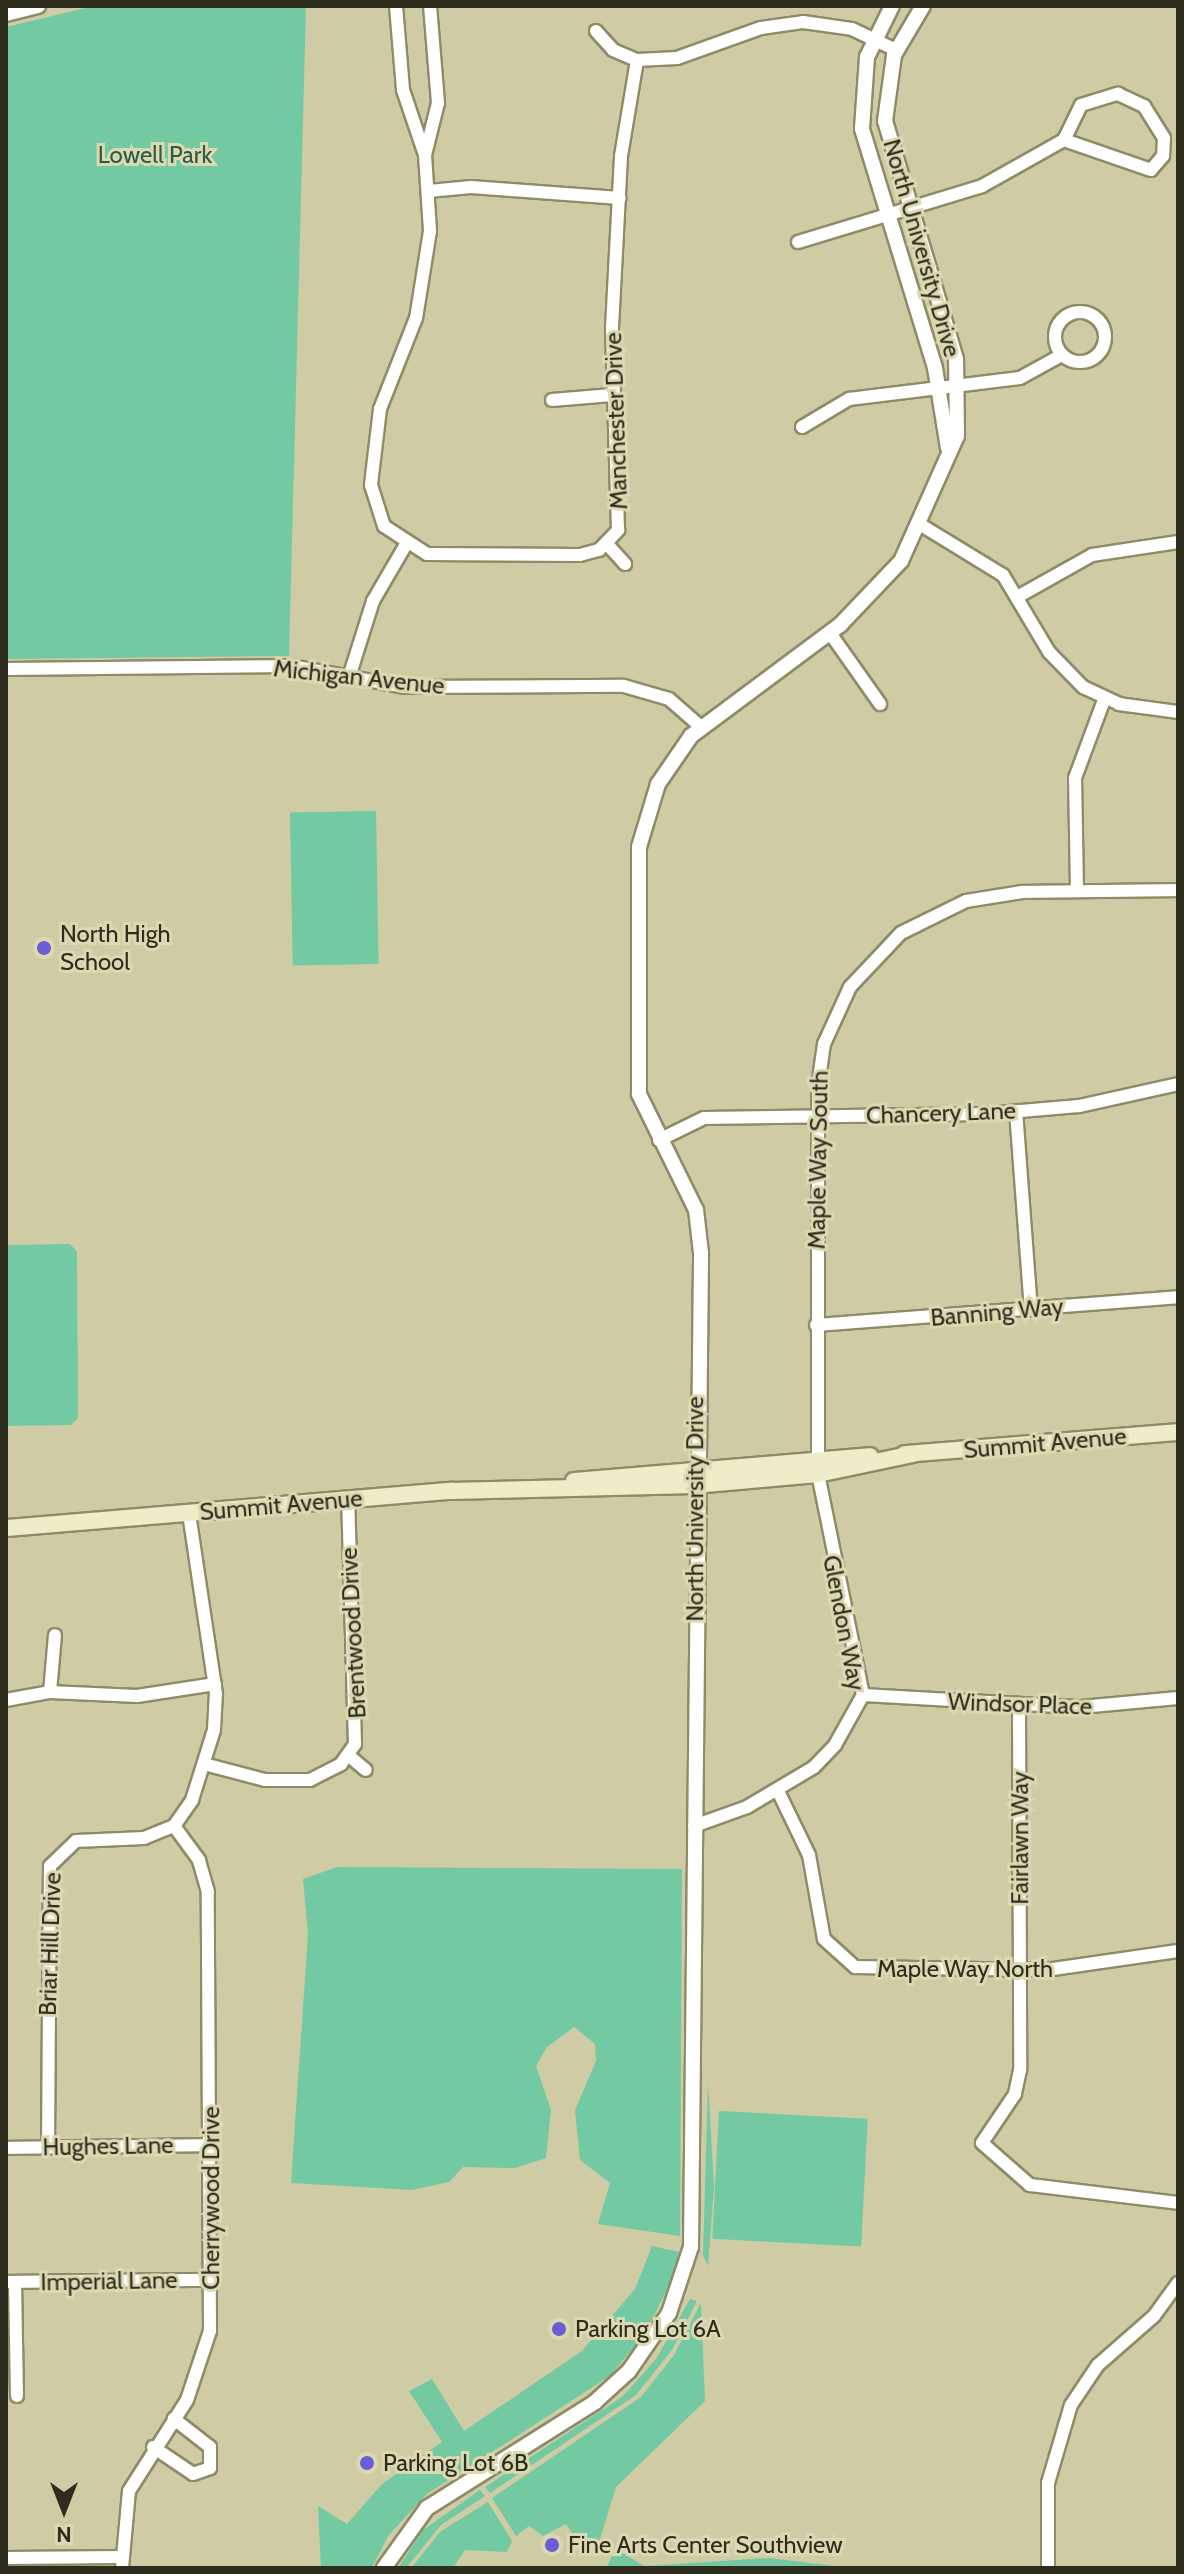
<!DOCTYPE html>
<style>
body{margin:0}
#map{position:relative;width:1184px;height:2574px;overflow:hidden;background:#cfcca5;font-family:Cabin,sans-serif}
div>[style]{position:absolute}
.green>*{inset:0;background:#72c9a2;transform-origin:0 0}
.roads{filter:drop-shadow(2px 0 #8f8b67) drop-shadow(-2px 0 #8f8b67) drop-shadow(0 2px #8f8b67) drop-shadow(0 -2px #8f8b67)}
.minor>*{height:12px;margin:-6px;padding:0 6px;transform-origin:6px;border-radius:6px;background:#fff}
.minor>.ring{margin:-6px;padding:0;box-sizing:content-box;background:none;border:12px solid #fff;border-radius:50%}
.tertiary>*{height:14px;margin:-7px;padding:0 7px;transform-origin:7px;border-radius:7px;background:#fff}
.secondary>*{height:16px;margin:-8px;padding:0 8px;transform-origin:8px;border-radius:8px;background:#efecc8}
.dots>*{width:22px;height:22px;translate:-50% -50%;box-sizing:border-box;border:4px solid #dcd9b2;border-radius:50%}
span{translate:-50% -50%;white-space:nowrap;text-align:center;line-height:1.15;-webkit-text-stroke:6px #dcd9b2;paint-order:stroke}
.park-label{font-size:24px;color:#2c5c47}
.street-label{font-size:24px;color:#2d2c1d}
.poi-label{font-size:24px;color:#2d2c1d}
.left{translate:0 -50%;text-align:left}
.frame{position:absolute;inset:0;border:8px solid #2d2c1d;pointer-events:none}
.north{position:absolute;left:24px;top:2470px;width:80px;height:80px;-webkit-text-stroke:6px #dcd9b2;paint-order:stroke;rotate:180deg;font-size:22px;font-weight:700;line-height:32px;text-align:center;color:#2d2c1d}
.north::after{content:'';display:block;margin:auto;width:28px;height:36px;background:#2d2c1d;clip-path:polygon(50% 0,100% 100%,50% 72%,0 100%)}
</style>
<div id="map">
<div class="green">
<div style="clip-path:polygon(94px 6px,306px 6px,289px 656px,6px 659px,6px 27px)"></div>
<div style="left:376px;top:811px;width:153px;height:86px;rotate:89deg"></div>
<div style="clip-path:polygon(70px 1244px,77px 1252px,78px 1418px,71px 1425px,6px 1426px,6px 1245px)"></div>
<div style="clip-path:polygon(337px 1867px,682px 1869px,680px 2236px,598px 2224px,610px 2183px,580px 2160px,575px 2110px,596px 2061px,595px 2044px,574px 2027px,547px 2047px,536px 2066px,551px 2110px,546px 2158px,515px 2168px,463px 2167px,449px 2182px,412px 2190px,291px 2183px,308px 1934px,303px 1879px)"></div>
<div style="clip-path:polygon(708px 2082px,714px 2186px,708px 2266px,703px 2255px)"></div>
<div style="left:719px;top:2111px;width:149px;height:128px;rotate:3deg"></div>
<div style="clip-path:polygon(652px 2246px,679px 2252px,671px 2282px,644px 2335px,610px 2376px,427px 2494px,388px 2536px,372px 2568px,321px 2568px,318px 2506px,347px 2524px,382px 2484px,442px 2442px,409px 2391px,432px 2379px,464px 2431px,582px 2351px,635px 2289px)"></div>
<div style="clip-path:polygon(690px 2299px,697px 2301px,672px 2350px,636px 2395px,490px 2493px,485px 2487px,622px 2397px,656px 2359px)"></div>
<div style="clip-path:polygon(701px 2303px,705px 2401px,616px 2487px,600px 2539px,585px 2552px,566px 2524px,543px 2536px,529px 2526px,516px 2536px,492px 2498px,641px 2397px,674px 2355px)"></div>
<div style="clip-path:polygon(480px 2490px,485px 2496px,441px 2525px,406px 2568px,398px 2568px,423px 2530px)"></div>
<div style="clip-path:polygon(488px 2502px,512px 2541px,507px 2552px,465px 2550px,453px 2568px,411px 2568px,441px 2531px)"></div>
<div style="clip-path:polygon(616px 2549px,644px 2566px,769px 2558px,851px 2568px,606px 2568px)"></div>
</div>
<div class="roads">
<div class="minor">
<div style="left:396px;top:6px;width:84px;rotate:85.2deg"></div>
<div style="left:403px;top:90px;width:69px;rotate:71.3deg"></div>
<div style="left:425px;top:155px;width:76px;rotate:86.2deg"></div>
<div style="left:430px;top:231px;width:88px;rotate:99.1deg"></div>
<div style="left:416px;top:318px;width:98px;rotate:111.6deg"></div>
<div style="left:380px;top:409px;width:77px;rotate:96.8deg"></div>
<div style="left:371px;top:485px;width:43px;rotate:72.4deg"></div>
<div style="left:384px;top:526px;width:51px;rotate:33.1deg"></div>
<div style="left:427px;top:554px;width:153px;rotate:0.4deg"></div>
<div style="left:580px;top:555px;width:20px;rotate:-15deg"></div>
<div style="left:599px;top:550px;width:28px;rotate:-46deg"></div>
<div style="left:618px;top:530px;width:202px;rotate:-91.7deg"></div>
<div style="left:612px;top:328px;width:172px;rotate:-87deg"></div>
<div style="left:621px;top:156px;width:97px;rotate:-80.5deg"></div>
<div style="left:596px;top:31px;width:25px;rotate:48deg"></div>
<div style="left:613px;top:50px;width:26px;rotate:23deg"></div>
<div style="left:637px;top:60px;width:40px;rotate:-2.9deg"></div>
<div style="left:677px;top:58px;width:89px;rotate:-19.7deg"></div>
<div style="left:761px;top:28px;width:42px;rotate:-8.1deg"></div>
<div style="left:803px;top:22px;width:49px;rotate:8.1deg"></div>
<div style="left:852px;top:29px;width:49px;rotate:25.5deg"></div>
<div style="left:1118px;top:94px;width:29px;rotate:25deg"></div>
<div style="left:1144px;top:106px;width:38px;rotate:58deg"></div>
<div style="left:1164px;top:138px;width:18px;rotate:93deg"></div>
<div style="left:1163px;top:156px;width:18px;rotate:131deg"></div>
<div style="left:1151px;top:170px;width:92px;rotate:-161deg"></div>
<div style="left:1064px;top:140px;width:39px;rotate:-64deg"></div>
<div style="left:1081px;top:105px;width:39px;rotate:-17deg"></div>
<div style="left:425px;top:155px;width:54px;rotate:-76deg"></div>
<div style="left:438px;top:103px;width:97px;rotate:-94.7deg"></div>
<div style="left:429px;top:191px;width:42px;rotate:-5.4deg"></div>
<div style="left:471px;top:187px;width:149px;rotate:4.2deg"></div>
<div style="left:798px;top:242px;width:192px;rotate:-16.9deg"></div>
<div style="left:982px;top:186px;width:94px;rotate:-29.3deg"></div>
<div class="ring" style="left:1055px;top:312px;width:38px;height:38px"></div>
<div style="left:552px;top:400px;width:60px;rotate:-4.8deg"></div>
<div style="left:802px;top:427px;width:55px;rotate:-30.8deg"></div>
<div style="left:849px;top:399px;width:172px;rotate:-7deg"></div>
<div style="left:1020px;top:378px;width:43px;rotate:-28.9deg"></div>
<div style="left:921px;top:525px;width:96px;rotate:31.4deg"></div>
<div style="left:1003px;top:575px;width:90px;rotate:59.1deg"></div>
<div style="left:1049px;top:652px;width:49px;rotate:45.8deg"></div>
<div style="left:1083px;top:687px;width:40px;rotate:25deg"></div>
<div style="left:1119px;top:704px;width:60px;rotate:7.7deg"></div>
<div style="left:607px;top:544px;width:27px;rotate:48deg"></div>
<div style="left:1019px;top:596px;width:84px;rotate:-29.3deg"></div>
<div style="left:1092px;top:555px;width:87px;rotate:-8.6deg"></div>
<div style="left:830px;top:633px;width:87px;rotate:54.8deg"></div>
<div style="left:6px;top:669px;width:285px;rotate:-0.6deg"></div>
<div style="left:291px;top:666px;width:115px;rotate:10.5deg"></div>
<div style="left:404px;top:687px;width:220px;rotate:-0.3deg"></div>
<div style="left:624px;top:686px;width:47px;rotate:16.1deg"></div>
<div style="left:669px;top:699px;width:41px;rotate:41.1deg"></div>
<div style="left:350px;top:674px;width:77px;rotate:-72.5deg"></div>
<div style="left:373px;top:601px;width:64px;rotate:-59.8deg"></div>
<div style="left:1077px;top:890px;width:112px;rotate:-91deg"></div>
<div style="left:1075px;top:778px;width:83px;rotate:-69.6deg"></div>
<div style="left:1016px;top:1111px;width:199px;rotate:85.7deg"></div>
<div style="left:659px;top:1140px;width:50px;rotate:-26.1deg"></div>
<div style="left:704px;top:1118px;width:282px;rotate:-0.8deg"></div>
<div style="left:986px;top:1114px;width:93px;rotate:-4.9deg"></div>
<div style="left:1079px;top:1106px;width:101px;rotate:-12.5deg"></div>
<div style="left:816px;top:1325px;width:363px;rotate:-4.4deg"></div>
<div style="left:818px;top:1459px;width:373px;rotate:-90deg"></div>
<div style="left:818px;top:1086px;width:42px;rotate:-81.9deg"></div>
<div style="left:824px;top:1044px;width:63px;rotate:-65.5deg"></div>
<div style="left:850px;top:987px;width:74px;rotate:-46.6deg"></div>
<div style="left:901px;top:933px;width:72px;rotate:-26.2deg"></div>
<div style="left:966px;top:901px;width:57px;rotate:-9.1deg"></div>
<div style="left:1022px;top:892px;width:156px;rotate:-0.7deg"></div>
<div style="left:50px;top:1692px;width:57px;rotate:-85deg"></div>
<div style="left:863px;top:1695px;width:218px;rotate:3.2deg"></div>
<div style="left:1081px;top:1707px;width:97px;rotate:-5.3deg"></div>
<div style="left:6px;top:1700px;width:45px;rotate:-10.3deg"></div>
<div style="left:50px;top:1692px;width:87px;rotate:2.6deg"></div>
<div style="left:137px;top:1696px;width:79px;rotate:-8.7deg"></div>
<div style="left:1019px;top:1706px;width:364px;rotate:89.8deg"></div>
<div style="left:1020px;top:2070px;width:25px;rotate:102deg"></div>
<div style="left:1015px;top:2094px;width:59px;rotate:124deg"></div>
<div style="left:982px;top:2143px;width:64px;rotate:41.2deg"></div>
<div style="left:1030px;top:2185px;width:149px;rotate:6.9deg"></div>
<div style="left:348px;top:1755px;width:23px;rotate:40deg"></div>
<div style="left:204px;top:1764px;width:63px;rotate:14.7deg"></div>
<div style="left:265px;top:1780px;width:45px"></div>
<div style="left:310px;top:1780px;width:35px;rotate:-27deg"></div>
<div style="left:341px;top:1764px;width:24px;rotate:-55deg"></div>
<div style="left:355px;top:1744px;width:245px;rotate:-91.6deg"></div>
<div style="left:778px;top:1791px;width:71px;rotate:64.2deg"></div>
<div style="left:809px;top:1855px;width:85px;rotate:79.9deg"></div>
<div style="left:824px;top:1939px;width:42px;rotate:42.1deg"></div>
<div style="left:855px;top:1967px;width:191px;rotate:0.9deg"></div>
<div style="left:1046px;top:1970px;width:133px;rotate:-8.2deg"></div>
<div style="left:694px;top:1826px;width:56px;rotate:-19.7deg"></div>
<div style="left:747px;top:1807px;width:78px;rotate:-30.8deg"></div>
<div style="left:814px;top:1767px;width:30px;rotate:-46deg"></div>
<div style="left:835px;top:1745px;width:57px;rotate:-60.8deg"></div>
<div style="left:863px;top:1695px;width:226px;rotate:-101.5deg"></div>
<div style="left:6px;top:2148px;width:204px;rotate:-0.8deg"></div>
<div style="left:48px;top:2148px;width:282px;rotate:-89.6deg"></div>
<div style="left:50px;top:1866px;width:36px;rotate:-44deg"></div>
<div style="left:76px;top:1841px;width:68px;rotate:-2.5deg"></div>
<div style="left:144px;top:1838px;width:32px;rotate:-22deg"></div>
<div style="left:174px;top:1826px;width:32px;rotate:-55deg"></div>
<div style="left:192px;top:1800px;width:73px;rotate:-72.6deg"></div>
<div style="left:214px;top:1730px;width:36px;rotate:-87deg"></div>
<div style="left:216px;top:1694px;width:183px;rotate:-98.5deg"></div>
<div style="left:6px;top:2282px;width:205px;rotate:-0.6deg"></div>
<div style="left:15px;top:2282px;width:114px;rotate:89deg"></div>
<div style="left:153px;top:2447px;width:48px;rotate:34deg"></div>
<div style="left:193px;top:2474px;width:18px;rotate:-19deg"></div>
<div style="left:210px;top:2468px;width:21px;rotate:-90deg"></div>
<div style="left:210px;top:2447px;width:46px;rotate:-142.1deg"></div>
<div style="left:6px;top:2558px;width:116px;rotate:-0.5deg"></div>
<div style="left:122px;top:2568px;width:77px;rotate:-84.8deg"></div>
<div style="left:129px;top:2491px;width:108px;rotate:-57.5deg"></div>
<div style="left:187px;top:2400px;width:73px;rotate:-71.6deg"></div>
<div style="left:210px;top:2331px;width:439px;rotate:-90.3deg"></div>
<div style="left:208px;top:1892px;width:33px;rotate:-106deg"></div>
<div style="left:199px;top:1860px;width:42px;rotate:-126.3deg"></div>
<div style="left:1048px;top:2568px;width:85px;rotate:-90deg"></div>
<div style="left:1048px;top:2483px;width:81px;rotate:-73.6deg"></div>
<div style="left:1071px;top:2405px;width:48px;rotate:-56deg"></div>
<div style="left:1098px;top:2365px;width:74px;rotate:-41.2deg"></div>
<div style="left:1154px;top:2316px;width:41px;rotate:-54deg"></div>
</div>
<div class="tertiary">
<div style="left:892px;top:6px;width:57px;rotate:116.1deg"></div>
<div style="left:867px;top:57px;width:72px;rotate:94deg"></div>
<div style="left:862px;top:129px;width:250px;rotate:73deg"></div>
<div style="left:935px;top:368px;width:81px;rotate:80.8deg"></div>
<div style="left:6px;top:14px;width:33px;rotate:-14deg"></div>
<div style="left:384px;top:2568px;width:74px;rotate:-54.4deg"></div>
<div style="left:427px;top:2508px;width:199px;rotate:-32.2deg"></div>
<div style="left:595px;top:2402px;width:46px;rotate:-42.4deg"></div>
<div style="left:629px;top:2371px;width:70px;rotate:-55.4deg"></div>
<div style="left:669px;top:2313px;width:70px;rotate:-71.6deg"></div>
<div style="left:691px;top:2247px;width:994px;rotate:-89.42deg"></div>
<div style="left:701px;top:1253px;width:43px;rotate:-96.6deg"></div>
<div style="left:696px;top:1210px;width:129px;rotate:-116.2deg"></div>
<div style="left:639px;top:1094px;width:247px;rotate:-90deg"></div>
<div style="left:639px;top:847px;width:66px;rotate:-73.2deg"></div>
<div style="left:658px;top:784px;width:58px;rotate:-55.5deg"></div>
<div style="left:691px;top:736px;width:186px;rotate:-36.7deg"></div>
<div style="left:840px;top:625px;width:88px;rotate:-46.4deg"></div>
<div style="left:901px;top:561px;width:137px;rotate:-65.9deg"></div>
<div style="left:957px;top:436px;width:77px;rotate:-90.7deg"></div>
<div style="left:956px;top:359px;width:248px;rotate:-106.6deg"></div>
<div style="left:885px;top:121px;width:67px;rotate:-82.2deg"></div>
<div style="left:894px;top:55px;width:57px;rotate:-59.4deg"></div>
</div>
<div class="secondary">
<div style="left:905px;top:1454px;width:274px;rotate:-4.6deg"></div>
<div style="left:574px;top:1481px;width:297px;rotate:-4.8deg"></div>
<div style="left:6px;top:1528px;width:447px;rotate:-4.8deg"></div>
<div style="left:451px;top:1491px;width:243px;rotate:-1.4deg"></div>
<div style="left:694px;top:1485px;width:124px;rotate:-5.1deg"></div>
<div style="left:818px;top:1474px;width:97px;rotate:-11.9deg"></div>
</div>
</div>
<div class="dots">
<div style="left:44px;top:948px;background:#6a5ed7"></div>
<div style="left:559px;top:2329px;background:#6a5ed7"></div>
<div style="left:367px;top:2463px;background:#6a5ed7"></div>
<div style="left:552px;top:2545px;background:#6a5ed7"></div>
</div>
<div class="park-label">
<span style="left:155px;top:155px">Lowell Park</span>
</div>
<div class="street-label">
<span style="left:922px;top:248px;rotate:74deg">North University Drive</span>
<span style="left:616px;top:421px;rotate:-92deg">Manchester Drive</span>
<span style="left:359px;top:677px;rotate:6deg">Michigan Avenue</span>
<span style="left:941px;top:1113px;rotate:-2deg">Chancery Lane</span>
<span style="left:818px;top:1160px;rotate:-89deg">Maple Way South</span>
<span style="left:997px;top:1312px;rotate:-5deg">Banning Way</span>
<span style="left:1045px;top:1443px;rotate:-5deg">Summit Avenue</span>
<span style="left:281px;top:1505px;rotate:-5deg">Summit Avenue</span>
<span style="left:695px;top:1509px;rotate:-90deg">North University Drive</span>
<span style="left:844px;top:1623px;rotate:79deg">Glendon Way</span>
<span style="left:353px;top:1633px;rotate:-93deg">Brentwood Drive</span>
<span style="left:1020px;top:1704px;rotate:2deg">Windsor Place</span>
<span style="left:1020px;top:1838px;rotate:-90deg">Fairlawn Way</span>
<span style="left:50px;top:1944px;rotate:-88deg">Briar Hill Drive</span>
<span style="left:965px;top:1969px">Maple Way North</span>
<span style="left:108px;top:2146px;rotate:-1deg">Hughes Lane</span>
<span style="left:211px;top:2198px;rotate:-90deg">Cherrywood Drive</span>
<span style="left:109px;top:2281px;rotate:-1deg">Imperial Lane</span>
</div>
<div class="poi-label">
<span class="left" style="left:60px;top:948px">North High<br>School</span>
<span class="left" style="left:575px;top:2329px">Parking Lot 6A</span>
<span class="left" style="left:383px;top:2463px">Parking Lot 6B</span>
<span class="left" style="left:568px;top:2545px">Fine Arts Center Southview</span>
</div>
<div class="frame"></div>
<div class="north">N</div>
</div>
